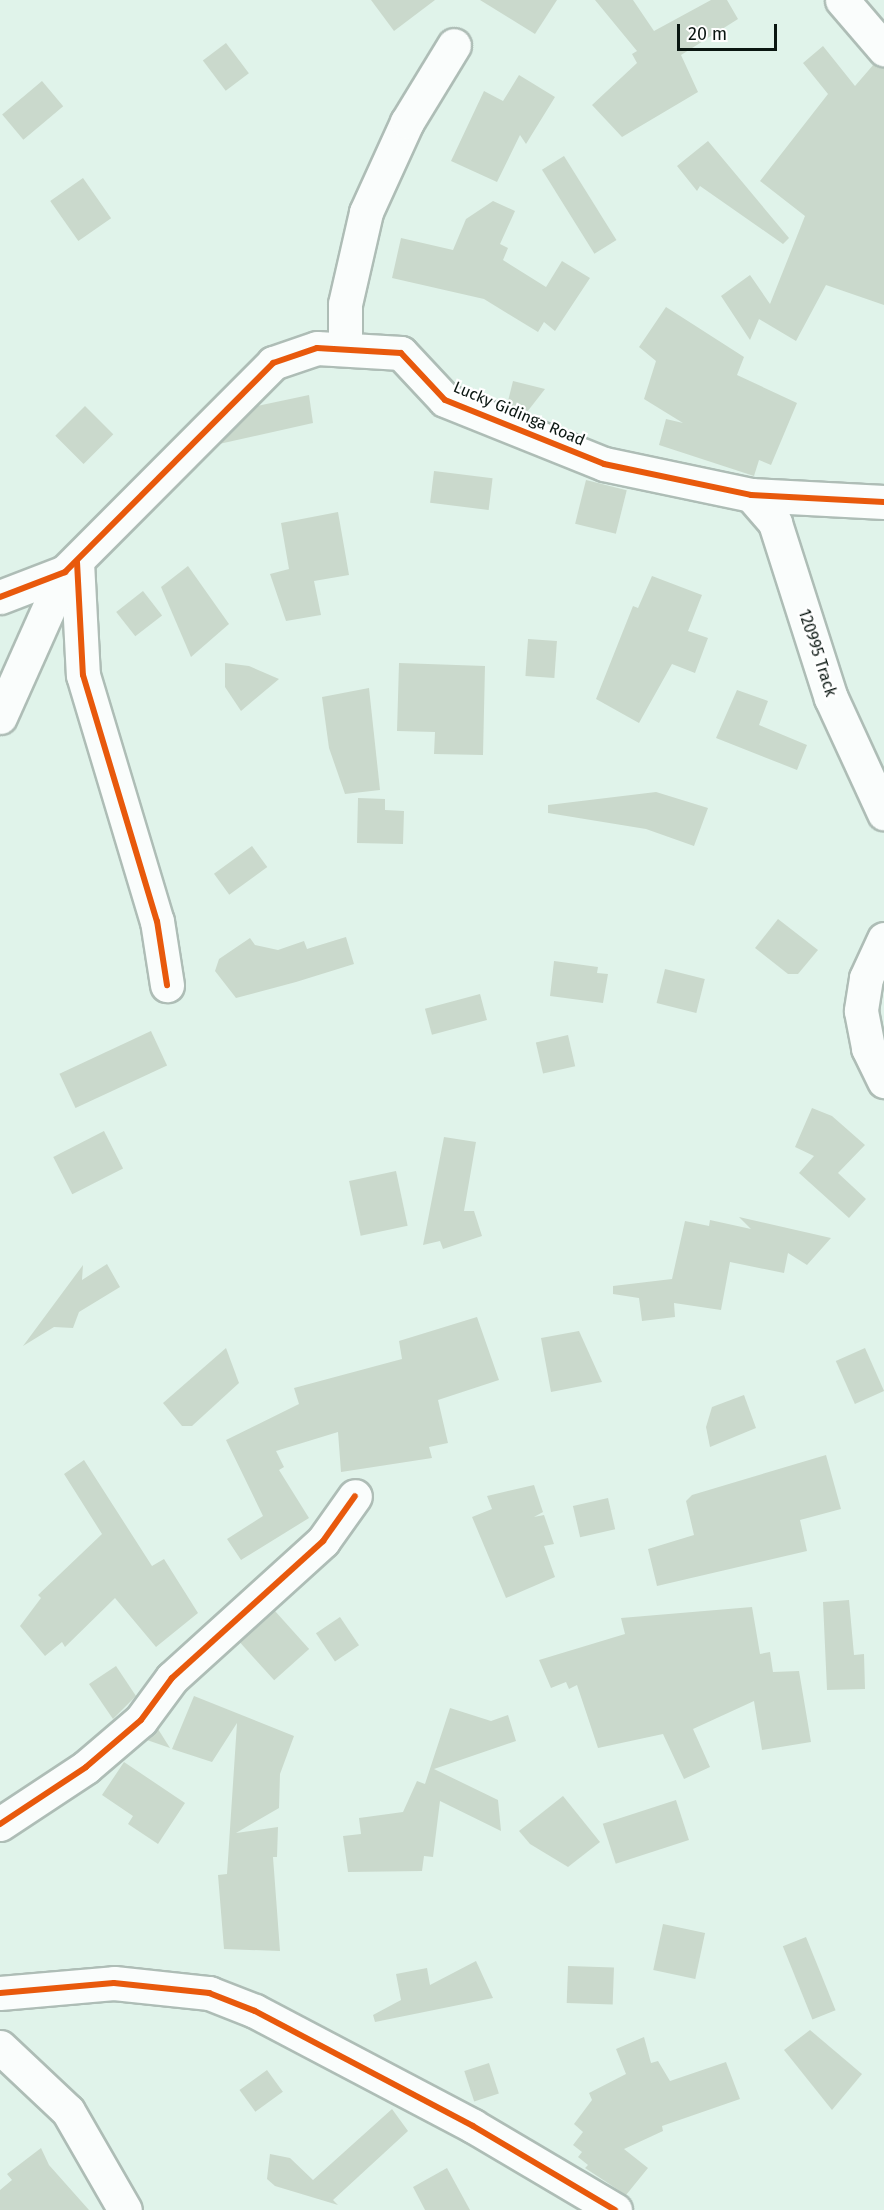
<!DOCTYPE html>
<style>
body{margin:0}
#map{position:relative;width:884px;height:2210px;overflow:hidden;background:#e0f3ea;font-family:"Fira Sans",sans-serif}
div>[style]{position:absolute}
.building>*{inset:0;background:#cad9cc;transform-origin:0 0}
.roads{filter:drop-shadow(2px 0 #aebdb6) drop-shadow(-2px 0 #aebdb6) drop-shadow(0 2px #aebdb6) drop-shadow(0 -2px #aebdb6)}
.minor>*{height:33px;margin:-16.5px;padding:0 16.5px;transform-origin:16.5px;border-radius:16.5px;background:#fafdfc}
.cycleway>*{height:6px;margin:-3px;padding:0 3px;transform-origin:3px;border-radius:3px;background:#e8590c}
span{translate:-50% -50%;white-space:nowrap;text-align:center;line-height:1.15;-webkit-text-stroke:4.5px #fff;paint-order:stroke}
.street-label{font-size:16px;color:#0a1611}
.scale{position:absolute;left:677px;top:24px;width:100px;height:27px;box-sizing:border-box;border:3px solid #0a1611;border-top:0;padding-left:8px;font-size:18px;line-height:21px;white-space:nowrap;color:#0a1611;-webkit-text-stroke:4px #fff;paint-order:stroke}
</style>
<div id="map">
<div class="building">
<div style="clip-path:polygon(371px 0,435px 0,394px 31px)"></div>
<div style="clip-path:polygon(480px 0,557px 0,535px 34px)"></div>
<div style="clip-path:polygon(595px 0,633px 0,654px 31px,711px 0,727px 0,738px 19px,681px 55px,698px 92px,622px 137px,592px 105px,637px 63px,632px 54px,637px 51px)"></div>
<div style="left:226px;top:43px;width:38px;height:29px;rotate:53deg"></div>
<div style="clip-path:polygon(823px 46px,855px 86px,874px 64px,884px 67px,884px 305px,826px 285px,796px 341px,759px 319px,750px 340px,721px 296px,750px 275px,770px 304px,805px 216px,760px 181px,828px 94px,803px 63px)"></div>
<div style="clip-path:polygon(519px 75px,555px 97px,526px 144px,520px 135px,497px 182px,451px 161px,484px 91px,503px 101px)"></div>
<div style="left:42px;top:81px;width:33px;height:52px;rotate:50deg"></div>
<div style="clip-path:polygon(708px 141px,789px 238px,783px 244px,700px 186px,697px 191px,677px 166px)"></div>
<div style="left:564px;top:156px;width:99px;height:26px;rotate:58deg"></div>
<div style="left:83px;top:178px;width:49px;height:40px;rotate:55deg"></div>
<div style="clip-path:polygon(493px 201px,515px 211px,500px 244px,508px 248px,503px 260px,546px 287px,562px 261px,590px 278px,555px 331px,544px 322px,538px 332px,484px 299px,392px 278px,401px 238px,453px 250px,466px 219px)"></div>
<div style="clip-path:polygon(666px 307px,744px 357px,737px 375px,797px 403px,771px 465px,759px 460px,754px 476px,659px 445px,666px 419px,683px 423px,644px 399px,656px 361px,639px 347px)"></div>
<div style="clip-path:polygon(513px 381px,545px 389px,527px 412px,507px 405px)"></div>
<div style="clip-path:polygon(309px 395px,313px 423px,219px 444px,257px 406px)"></div>
<div style="left:85px;top:406px;width:40px;height:42px;rotate:45deg"></div>
<div style="left:434px;top:471px;width:59px;height:32px;rotate:7deg"></div>
<div style="left:586px;top:480px;width:42px;height:45px;rotate:14deg"></div>
<div style="clip-path:polygon(338px 512px,349px 575px,314px 581px,321px 615px,286px 621px,270px 574px,289px 569px,281px 523px)"></div>
<div style="clip-path:polygon(188px 566px,229px 624px,191px 657px,161px 587px)"></div>
<div style="clip-path:polygon(652px 576px,702px 595px,688px 631px,708px 638px,695px 673px,672px 664px,639px 723px,596px 699px,633px 606px,638px 608px)"></div>
<div style="left:143px;top:591px;width:31px;height:34px;rotate:52deg"></div>
<div style="left:528px;top:639px;width:29px;height:37px;rotate:4deg"></div>
<div style="clip-path:polygon(225px 663px,249px 666px,279px 679px,241px 711px,225px 687px)"></div>
<div style="clip-path:polygon(399px 663px,485px 666px,483px 755px,434px 754px,435px 732px,397px 731px)"></div>
<div style="clip-path:polygon(369px 688px,380px 790px,345px 794px,329px 748px,322px 697px)"></div>
<div style="clip-path:polygon(737px 690px,768px 701px,759px 725px,807px 745px,797px 770px,716px 738px)"></div>
<div style="clip-path:polygon(656px 792px,708px 808px,694px 846px,646px 829px,548px 813px,548px 805px)"></div>
<div style="clip-path:polygon(358px 798px,385px 799px,385px 810px,404px 811px,403px 844px,357px 843px)"></div>
<div style="left:252px;top:846px;width:26px;height:47px;rotate:54deg"></div>
<div style="clip-path:polygon(778px 919px,818px 950px,798px 974px,788px 974px,755px 948px)"></div>
<div style="clip-path:polygon(346px 937px,354px 964px,296px 982px,236px 998px,215px 971px,219px 959px,250px 938px,255px 945px,278px 950px,304px 941px,307px 949px)"></div>
<div style="clip-path:polygon(554px 961px,598px 967px,597px 973px,608px 974px,603px 1003px,550px 996px)"></div>
<div style="left:665px;top:969px;width:41px;height:35px;rotate:14deg"></div>
<div style="left:480px;top:994px;width:27px;height:57px;rotate:75deg"></div>
<div style="left:151px;top:1031px;width:38px;height:101px;rotate:65deg"></div>
<div style="left:568px;top:1035px;width:32px;height:33px;rotate:77deg"></div>
<div style="clip-path:polygon(812px 1108px,832px 1116px,865px 1145px,838px 1173px,866px 1199px,849px 1218px,799px 1173px,814px 1156px,795px 1147px)"></div>
<div style="left:104px;top:1131px;width:42px;height:57px;rotate:63deg"></div>
<div style="clip-path:polygon(444px 1137px,476px 1142px,464px 1211px,474px 1211px,482px 1236px,443px 1249px,440px 1241px,423px 1245px)"></div>
<div style="left:396px;top:1171px;width:56px;height:48px;rotate:78deg"></div>
<div style="clip-path:polygon(739px 1217px,831px 1238px,807px 1265px,788px 1253px,784px 1273px,730px 1262px,721px 1310px,674px 1303px,675px 1317px,642px 1321px,639px 1298px,613px 1294px,613px 1286px,672px 1279px,685px 1221px,709px 1226px,710px 1220px,751px 1229px)"></div>
<div style="clip-path:polygon(107px 1264px,120px 1287px,79px 1312px,73px 1328px,54px 1327px,23px 1346px,83px 1265px,82px 1280px)"></div>
<div style="clip-path:polygon(477px 1317px,499px 1380px,438px 1400px,448px 1443px,429px 1447px,432px 1458px,341px 1472px,338px 1432px,276px 1451px,284px 1467px,279px 1470px,309px 1518px,241px 1560px,227px 1539px,263px 1516px,226px 1440px,299px 1404px,294px 1388px,402px 1359px,399px 1341px)"></div>
<div style="clip-path:polygon(579px 1331px,602px 1382px,551px 1392px,541px 1338px)"></div>
<div style="clip-path:polygon(226px 1348px,239px 1383px,192px 1426px,182px 1426px,163px 1403px)"></div>
<div style="left:865px;top:1348px;width:47px;height:32px;rotate:66deg"></div>
<div style="clip-path:polygon(744px 1395px,756px 1428px,710px 1447px,706px 1427px,712px 1407px)"></div>
<div style="clip-path:polygon(826px 1455px,841px 1509px,800px 1520px,807px 1551px,657px 1586px,648px 1549px,694px 1535px,686px 1501px,692px 1495px)"></div>
<div style="clip-path:polygon(84px 1460px,152px 1566px,164px 1559px,198px 1613px,156px 1647px,115px 1598px,65px 1647px,62px 1642px,45px 1656px,20px 1626px,41px 1598px,38px 1595px,102px 1534px,64px 1474px)"></div>
<div style="clip-path:polygon(534px 1485px,543px 1512px,534px 1517px,544px 1515px,554px 1544px,544px 1546px,555px 1577px,506px 1598px,472px 1517px,492px 1509px,487px 1496px)"></div>
<div style="left:608px;top:1498px;width:32px;height:36px;rotate:77deg"></div>
<div style="clip-path:polygon(849px 1600px,854px 1655px,864px 1654px,865px 1689px,827px 1690px,823px 1602px)"></div>
<div style="clip-path:polygon(752px 1607px,760px 1654px,770px 1652px,773px 1672px,799px 1671px,811px 1742px,762px 1750px,754px 1701px,693px 1729px,710px 1767px,684px 1779px,663px 1734px,598px 1748px,577px 1685px,569px 1689px,566px 1682px,551px 1688px,539px 1660px,625px 1634px,621px 1618px)"></div>
<div style="left:275px;top:1611px;width:51px;height:47px;rotate:48deg"></div>
<div style="left:340px;top:1617px;width:34px;height:29px;rotate:56deg"></div>
<div style="clip-path:polygon(116px 1666px,136px 1696px,113px 1719px,89px 1684px)"></div>
<div style="clip-path:polygon(194px 1696px,294px 1736px,280px 1774px,279px 1808px,236px 1833px,278px 1827px,277px 1857px,273px 1857px,280px 1951px,224px 1949px,218px 1875px,227px 1874px,237px 1723px,212px 1762px,172px 1749px)"></div>
<div style="clip-path:polygon(450px 1708px,491px 1721px,508px 1715px,516px 1741px,434px 1769px,498px 1800px,501px 1831px,440px 1801px,433px 1857px,424px 1856px,422px 1871px,348px 1872px,343px 1836px,361px 1834px,359px 1818px,403px 1812px,417px 1781px,425px 1784px)"></div>
<div style="clip-path:polygon(158px 1729px,170px 1748px,147px 1740px)"></div>
<div style="clip-path:polygon(124px 1762px,185px 1803px,158px 1844px,128px 1824px,133px 1816px,102px 1795px)"></div>
<div style="clip-path:polygon(563px 1796px,600px 1842px,568px 1867px,530px 1844px,519px 1831px)"></div>
<div style="left:676px;top:1800px;width:42px;height:77px;rotate:72deg"></div>
<div style="left:663px;top:1924px;width:43px;height:47px;rotate:12deg"></div>
<div style="left:806px;top:1937px;width:79px;height:25px;rotate:68deg"></div>
<div style="clip-path:polygon(476px 1961px,493px 1998px,375px 2022px,373px 2015px,401px 2000px,396px 1974px,427px 1968px,430px 1985px)"></div>
<div style="left:568px;top:1966px;width:46px;height:37px;rotate:2deg"></div>
<div style="clip-path:polygon(810px 2030px,862px 2074px,832px 2110px,784px 2050px)"></div>
<div style="clip-path:polygon(644px 2037px,651px 2063px,658px 2061px,670px 2081px,726px 2062px,740px 2099px,662px 2126px,663px 2131px,624px 2149px,648px 2168px,626px 2195px,585px 2168px,588px 2165px,578px 2157px,582px 2152px,573px 2145px,583px 2132px,574px 2124px,592px 2100px,589px 2093px,626px 2074px,616px 2049px)"></div>
<div style="left:489px;top:2063px;width:32px;height:26px;rotate:72deg"></div>
<div style="left:267px;top:2070px;width:27px;height:34px;rotate:54deg"></div>
<div style="clip-path:polygon(392px 2109px,408px 2131px,333px 2200px,338px 2205px,275px 2186px,267px 2179px,270px 2154px,290px 2158px,313px 2180px)"></div>
<div style="clip-path:polygon(41px 2148px,49px 2165px,89px 2210px,0 2210px,0 2190px,12px 2180px,7px 2174px)"></div>
<div style="clip-path:polygon(447px 2168px,470px 2210px,425px 2210px,413px 2187px)"></div>
</div>
<div class="roads">
<div class="minor">
<div style="left:842px;top:0;width:65px;rotate:49.4deg"></div>
<div style="left:345px;top:347px;width:43px;rotate:-90deg"></div>
<div style="left:345px;top:304px;width:94px;rotate:-77.1deg"></div>
<div style="left:366px;top:212px;width:99px;rotate:-65.5deg"></div>
<div style="left:407px;top:122px;width:90px;rotate:-58.6deg"></div>
<div style="left:751px;top:495px;width:37px;rotate:49deg"></div>
<div style="left:775px;top:523px;width:184px;rotate:72.3deg"></div>
<div style="left:831px;top:698px;width:127px;rotate:65.3deg"></div>
<div style="left:77px;top:562px;width:113px;rotate:87deg"></div>
<div style="left:83px;top:675px;width:257px;rotate:73.3deg"></div>
<div style="left:157px;top:921px;width:65px;rotate:81.1deg"></div>
<div style="left:0;top:597px;width:70px;rotate:-21deg"></div>
<div style="left:65px;top:572px;width:295px;rotate:-45.1deg"></div>
<div style="left:273px;top:363px;width:46px;rotate:-18.8deg"></div>
<div style="left:317px;top:348px;width:84px;rotate:3.4deg"></div>
<div style="left:401px;top:353px;width:64px;rotate:46.9deg"></div>
<div style="left:445px;top:400px;width:171px;rotate:21.9deg"></div>
<div style="left:604px;top:464px;width:150px;rotate:11.9deg"></div>
<div style="left:751px;top:495px;width:133px;rotate:3deg"></div>
<div style="left:0;top:717px;width:159px;rotate:-65.9deg"></div>
<div style="left:884px;top:939px;width:43px;rotate:114.8deg"></div>
<div style="left:866px;top:978px;width:33px;rotate:99deg"></div>
<div style="left:861px;top:1011px;width:38px;rotate:79deg"></div>
<div style="left:868px;top:1048px;width:37px;rotate:64deg"></div>
<div style="left:0;top:1824px;width:103px;rotate:-33.5deg"></div>
<div style="left:86px;top:1767px;width:72px;rotate:-40.5deg"></div>
<div style="left:141px;top:1720px;width:52px;rotate:-53.6deg"></div>
<div style="left:172px;top:1678px;width:204px;rotate:-42.2deg"></div>
<div style="left:323px;top:1541px;width:55px;rotate:-54.6deg"></div>
<div style="left:0;top:1993px;width:114px;rotate:-5deg"></div>
<div style="left:114px;top:1983px;width:96px;rotate:6deg"></div>
<div style="left:209px;top:1993px;width:49px;rotate:21.4deg"></div>
<div style="left:255px;top:2011px;width:246px;rotate:27.8deg"></div>
<div style="left:473px;top:2126px;width:165px;rotate:30.6deg"></div>
<div style="left:0;top:2047px;width:93px;rotate:43.3deg"></div>
<div style="left:68px;top:2111px;width:114px;rotate:60.1deg"></div>
</div>
</div>
<div class="cycleway">
<div style="left:77px;top:562px;width:113px;rotate:87deg"></div>
<div style="left:83px;top:675px;width:257px;rotate:73.3deg"></div>
<div style="left:157px;top:921px;width:65px;rotate:81.1deg"></div>
<div style="left:0;top:597px;width:70px;rotate:-21deg"></div>
<div style="left:65px;top:572px;width:295px;rotate:-45.1deg"></div>
<div style="left:273px;top:363px;width:46px;rotate:-18.8deg"></div>
<div style="left:317px;top:348px;width:84px;rotate:3.4deg"></div>
<div style="left:401px;top:353px;width:64px;rotate:46.9deg"></div>
<div style="left:445px;top:400px;width:171px;rotate:21.9deg"></div>
<div style="left:604px;top:464px;width:150px;rotate:11.9deg"></div>
<div style="left:751px;top:495px;width:133px;rotate:3deg"></div>
<div style="left:0;top:1824px;width:103px;rotate:-33.5deg"></div>
<div style="left:86px;top:1767px;width:72px;rotate:-40.5deg"></div>
<div style="left:141px;top:1720px;width:52px;rotate:-53.6deg"></div>
<div style="left:172px;top:1678px;width:204px;rotate:-42.2deg"></div>
<div style="left:323px;top:1541px;width:55px;rotate:-54.6deg"></div>
<div style="left:0;top:1993px;width:114px;rotate:-5deg"></div>
<div style="left:114px;top:1983px;width:96px;rotate:6deg"></div>
<div style="left:209px;top:1993px;width:49px;rotate:21.4deg"></div>
<div style="left:255px;top:2011px;width:246px;rotate:27.8deg"></div>
<div style="left:473px;top:2126px;width:165px;rotate:30.6deg"></div>
</div>
<div class="street-label">
<span style="left:519px;top:414px;rotate:23deg">Lucky Gidinga Road</span>
<span style="left:817px;top:653px;rotate:72deg">120995 Track</span>
</div>
<div class="scale">20 m</div>
</div>
